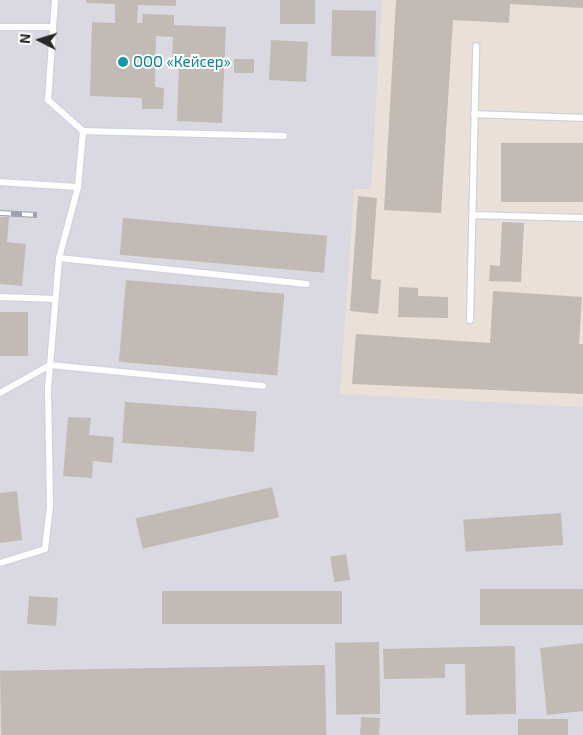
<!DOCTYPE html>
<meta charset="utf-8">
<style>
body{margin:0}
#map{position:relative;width:583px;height:735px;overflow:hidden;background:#eae0d7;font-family:"Exo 2",sans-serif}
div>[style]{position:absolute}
.industrial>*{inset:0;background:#dad9e2}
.building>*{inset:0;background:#c2bab4;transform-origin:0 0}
.roads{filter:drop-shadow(1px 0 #cdd3e1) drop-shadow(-1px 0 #cdd3e1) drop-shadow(0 1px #cdd3e1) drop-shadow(0 -1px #cdd3e1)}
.service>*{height:6px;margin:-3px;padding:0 3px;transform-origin:3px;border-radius:3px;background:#fff}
.rail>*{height:5.5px;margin-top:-2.75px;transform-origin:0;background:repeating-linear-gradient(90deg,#fff 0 11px,#9ba1b2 0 22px);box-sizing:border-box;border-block:1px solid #9ba1b2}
.dots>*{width:14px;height:14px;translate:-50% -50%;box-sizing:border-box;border:2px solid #fff;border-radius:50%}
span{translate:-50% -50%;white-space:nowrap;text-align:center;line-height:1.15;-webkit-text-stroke:4px #fff;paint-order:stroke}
.culture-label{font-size:15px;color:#0d838f}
.left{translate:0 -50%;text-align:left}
.north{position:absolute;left:15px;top:15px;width:50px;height:50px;-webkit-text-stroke:4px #fff;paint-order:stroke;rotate:275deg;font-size:14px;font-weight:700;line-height:20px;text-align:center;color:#272727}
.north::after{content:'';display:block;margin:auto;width:18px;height:22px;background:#272727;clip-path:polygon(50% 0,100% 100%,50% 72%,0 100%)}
</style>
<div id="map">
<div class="industrial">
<div style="clip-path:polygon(0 0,382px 0,371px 189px,354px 189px,340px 394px,583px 407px,583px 735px,0 735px)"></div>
</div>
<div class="building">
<div style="clip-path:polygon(86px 0,176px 0,176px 6px,138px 5px,137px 23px,142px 23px,143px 14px,174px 15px,174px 25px,226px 27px,222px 123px,177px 121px,179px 61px,172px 61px,173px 37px,156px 36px,155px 87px,164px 88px,163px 109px,142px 109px,142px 98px,90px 96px,92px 22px,115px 23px,115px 4px,86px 3px)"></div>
<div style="left:280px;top:0;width:35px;height:24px"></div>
<div style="clip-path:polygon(396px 0,583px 0,583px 8px,510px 4px,509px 23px,453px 20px,441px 213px,384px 210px)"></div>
<div style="left:332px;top:10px;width:44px;height:46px;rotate:1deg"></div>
<div style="left:271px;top:40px;width:37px;height:40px;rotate:3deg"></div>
<div style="left:254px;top:59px;width:14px;height:20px;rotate:90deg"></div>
<div style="left:501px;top:143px;width:82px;height:59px"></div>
<div style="clip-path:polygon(358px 196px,377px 198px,371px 279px,381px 280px,378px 314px,350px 311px)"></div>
<div style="clip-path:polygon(0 217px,9px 217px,7px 242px,26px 244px,22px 286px,0 284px)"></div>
<div style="left:123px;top:218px;width:205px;height:37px;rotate:5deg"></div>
<div style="clip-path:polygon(502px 222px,524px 223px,521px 282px,489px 281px,490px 265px,500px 266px)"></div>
<div style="left:126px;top:280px;width:159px;height:82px;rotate:5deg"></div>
<div style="clip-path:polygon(399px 287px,418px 288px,418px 296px,448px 297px,448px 318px,398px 317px)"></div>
<div style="clip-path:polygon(493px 291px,582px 297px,579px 344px,583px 344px,583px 394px,352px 384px,356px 334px,490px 343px)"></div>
<div style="left:0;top:312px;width:28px;height:44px"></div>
<div style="left:125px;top:402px;width:132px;height:41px;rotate:4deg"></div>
<div style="clip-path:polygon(68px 417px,91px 418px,89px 435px,114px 437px,112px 463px,93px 461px,92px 478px,63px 476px)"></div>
<div style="left:272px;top:487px;width:31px;height:140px;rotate:77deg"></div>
<div style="clip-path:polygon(17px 491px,22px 540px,0 543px,0 493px)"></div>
<div style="left:561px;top:513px;width:32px;height:98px;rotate:86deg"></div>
<div style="left:346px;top:554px;width:26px;height:16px;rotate:81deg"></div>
<div style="left:583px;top:589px;width:36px;height:103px;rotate:90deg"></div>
<div style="left:342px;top:591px;width:33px;height:180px;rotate:90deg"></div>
<div style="left:29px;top:596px;width:29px;height:28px;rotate:4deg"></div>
<div style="left:379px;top:642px;width:72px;height:44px;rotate:89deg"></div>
<div style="clip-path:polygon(583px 643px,583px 711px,547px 715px,540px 648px)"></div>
<div style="clip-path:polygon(515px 646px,516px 714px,466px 715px,465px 664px,445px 664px,445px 678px,384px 679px,383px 649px)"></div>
<div style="left:325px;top:665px;width:70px;height:325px;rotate:89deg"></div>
<div style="left:361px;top:717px;width:19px;height:18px;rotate:3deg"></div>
<div style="left:568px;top:719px;width:16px;height:50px;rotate:90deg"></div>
</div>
<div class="roads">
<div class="service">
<div style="left:0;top:27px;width:53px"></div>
<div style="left:474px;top:114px;width:109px;rotate:2.1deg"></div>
<div style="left:83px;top:131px;width:201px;rotate:1.4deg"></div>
<div style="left:0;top:182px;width:78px;rotate:3.7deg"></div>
<div style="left:472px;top:215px;width:111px;rotate:1.5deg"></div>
<div style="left:59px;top:258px;width:249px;rotate:6deg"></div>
<div style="left:0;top:297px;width:56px;rotate:2deg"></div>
<div style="left:470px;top:320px;width:274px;rotate:-88.7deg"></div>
<div style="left:0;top:393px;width:57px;rotate:-29.2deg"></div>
<div style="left:50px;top:365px;width:214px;rotate:5.6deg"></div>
<div style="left:0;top:563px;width:47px;rotate:-17.3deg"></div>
<div style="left:45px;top:549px;width:43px;rotate:-83.4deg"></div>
<div style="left:50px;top:506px;width:117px;rotate:-91deg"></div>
<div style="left:48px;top:389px;width:131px;rotate:-85.2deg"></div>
<div style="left:59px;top:258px;width:73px;rotate:-75deg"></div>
<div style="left:78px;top:187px;width:56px;rotate:-84.9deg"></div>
<div style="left:83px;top:131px;width:47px;rotate:-138.5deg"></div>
<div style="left:48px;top:100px;width:100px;rotate:-86deg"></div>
</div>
</div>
<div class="rail">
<div style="left:0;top:213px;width:37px;rotate:3deg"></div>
</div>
<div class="dots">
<div style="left:123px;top:62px;background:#0f9aa8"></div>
</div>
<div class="culture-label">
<span class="left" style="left:133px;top:62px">ООО «Кейсер»</span>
</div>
<div class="north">N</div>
</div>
